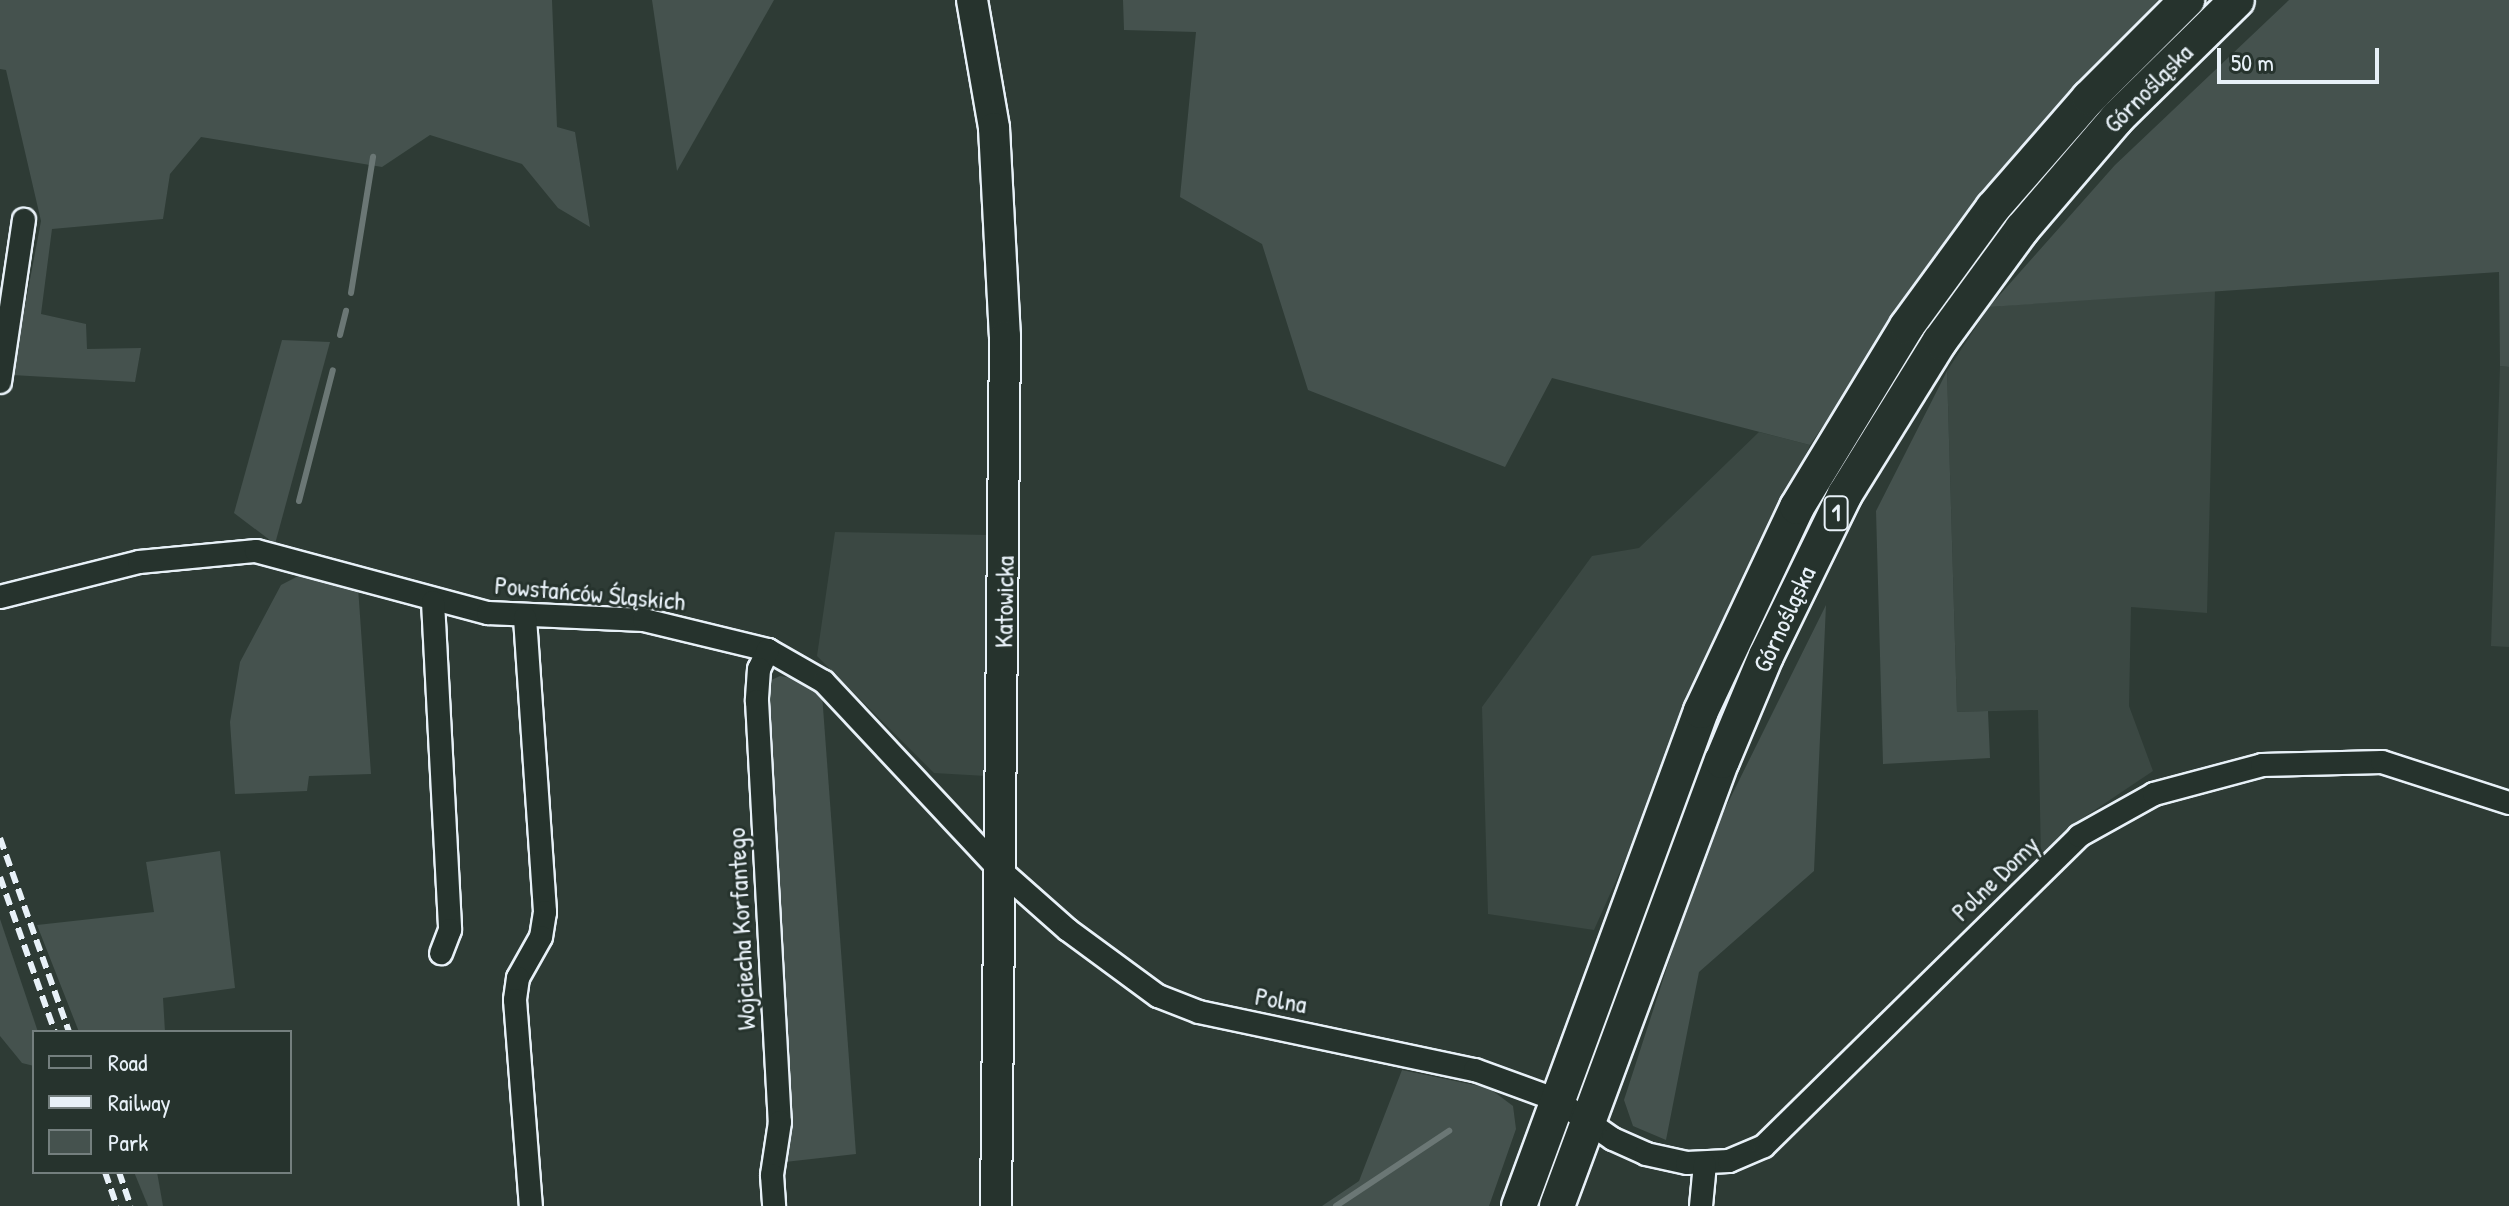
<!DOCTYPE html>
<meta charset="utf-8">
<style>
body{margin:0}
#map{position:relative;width:2509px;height:1206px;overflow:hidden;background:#2e3b35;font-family:"Patrick Hand",sans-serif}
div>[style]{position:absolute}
.built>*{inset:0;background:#3b4843}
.green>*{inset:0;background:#45524e}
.stream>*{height:6px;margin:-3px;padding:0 3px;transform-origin:3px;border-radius:3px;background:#6b7775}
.roads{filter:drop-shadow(2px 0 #e8f1f8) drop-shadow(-2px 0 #e8f1f8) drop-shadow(0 2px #e8f1f8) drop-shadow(0 -2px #e8f1f8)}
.street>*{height:22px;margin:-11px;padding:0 11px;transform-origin:11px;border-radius:11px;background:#26332d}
.secondary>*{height:30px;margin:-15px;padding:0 15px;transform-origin:15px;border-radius:15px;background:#26332d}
.primary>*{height:34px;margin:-17px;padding:0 17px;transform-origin:17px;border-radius:17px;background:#26332d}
.rail>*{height:6px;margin-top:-3px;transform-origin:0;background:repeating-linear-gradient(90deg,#e8f1f8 0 12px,transparent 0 18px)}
span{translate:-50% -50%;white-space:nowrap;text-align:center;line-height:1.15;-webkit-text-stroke:6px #26332d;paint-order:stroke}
.shield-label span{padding:2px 6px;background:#26332d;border:2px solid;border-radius:6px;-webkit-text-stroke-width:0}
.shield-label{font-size:24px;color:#e8f1f8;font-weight:700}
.street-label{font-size:26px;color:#e8f1f8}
.legend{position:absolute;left:32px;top:1030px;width:260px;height:144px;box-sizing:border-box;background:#26332d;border:2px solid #747f7e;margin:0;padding:10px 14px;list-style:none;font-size:24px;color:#e8f1f8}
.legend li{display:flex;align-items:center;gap:16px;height:40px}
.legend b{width:40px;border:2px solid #747f7e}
.scale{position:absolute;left:2217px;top:48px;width:162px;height:36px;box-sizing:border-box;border:4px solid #e8f1f8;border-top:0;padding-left:10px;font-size:24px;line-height:28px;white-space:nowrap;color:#e8f1f8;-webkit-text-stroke:6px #26332d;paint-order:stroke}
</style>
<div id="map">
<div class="built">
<div style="clip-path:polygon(2215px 290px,2207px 613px,2131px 607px,2129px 706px,2153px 771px,2071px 826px,2041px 858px,2038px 710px,1957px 712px,1947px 371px,1989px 307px)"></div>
<div style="clip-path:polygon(2500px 366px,2509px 367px,2509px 647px,2491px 646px)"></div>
<div style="clip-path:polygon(1759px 432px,1810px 445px,1594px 930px,1488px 914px,1482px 707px,1592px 556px,1639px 548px)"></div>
<div style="clip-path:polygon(835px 532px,989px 535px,986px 776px,934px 773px,817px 656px)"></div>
</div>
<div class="green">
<div style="clip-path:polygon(0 0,552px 0,557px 127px,575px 132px,590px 227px,558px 208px,522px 164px,430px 135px,382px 167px,201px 137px,170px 174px,163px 219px,52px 229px,41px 314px,86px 324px,87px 349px,141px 348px,135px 382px,12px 375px,41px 221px,6px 70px,0 69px)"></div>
<div style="clip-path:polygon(652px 0,774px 0,677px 171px)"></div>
<div style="clip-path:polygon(1123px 0,2158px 0,1975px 206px,1810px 445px,1552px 378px,1505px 467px,1308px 390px,1262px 244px,1180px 197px,1196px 32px,1124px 30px)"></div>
<div style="clip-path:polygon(2289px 0,2509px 0,2509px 367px,2500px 366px,2499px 272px,1989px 307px,2115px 165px)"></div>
<div style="clip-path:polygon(282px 340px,330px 342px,275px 544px,234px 513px)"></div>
<div style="clip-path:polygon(1947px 371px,1957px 712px,1988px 711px,1990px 758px,1883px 764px,1876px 511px)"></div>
<div style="clip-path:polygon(306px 572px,358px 587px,371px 774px,309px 776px,307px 791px,235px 794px,230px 722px,240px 662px,281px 585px)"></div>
<div style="clip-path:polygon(1826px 605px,1814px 871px,1699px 972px,1666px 1140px,1633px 1126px,1624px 1100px,1706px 847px)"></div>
<div style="clip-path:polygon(780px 676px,799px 679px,822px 694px,856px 1154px,776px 1163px,767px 682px)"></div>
<div style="clip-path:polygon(220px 851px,235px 988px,163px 998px,165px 1032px,79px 1032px,37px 925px,154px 912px,146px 862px)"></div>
<div style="clip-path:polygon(0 919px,38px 1032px,34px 1066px,22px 1063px,0 1036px)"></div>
<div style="clip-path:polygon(1402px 1070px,1489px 1088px,1513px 1106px,1516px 1129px,1489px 1206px,1322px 1206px,1359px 1181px)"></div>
<div style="clip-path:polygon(134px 1172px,157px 1172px,163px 1206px,148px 1206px)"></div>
</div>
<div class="stream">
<div style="left:351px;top:293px;width:138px;rotate:-80.8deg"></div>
<div style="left:340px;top:335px;width:25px;rotate:-76deg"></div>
<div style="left:299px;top:501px;width:135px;rotate:-75.5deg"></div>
<div style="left:1336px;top:1206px;width:136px;rotate:-33.6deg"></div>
</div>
<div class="roads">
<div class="street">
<div style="left:0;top:382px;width:164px;rotate:-81.6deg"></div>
<div style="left:0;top:597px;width:143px;rotate:-14.1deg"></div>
<div style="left:139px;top:562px;width:118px;rotate:-5.4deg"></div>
<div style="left:256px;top:551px;width:240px;rotate:15deg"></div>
<div style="left:488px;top:613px;width:156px;rotate:2.6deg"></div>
<div style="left:644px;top:620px;width:128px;rotate:13.6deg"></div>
<div style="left:768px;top:650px;width:64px;rotate:29.7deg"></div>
<div style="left:824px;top:682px;width:256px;rotate:46.9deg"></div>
<div style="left:999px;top:869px;width:92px;rotate:41.5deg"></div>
<div style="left:1068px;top:930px;width:112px;rotate:36.3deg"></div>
<div style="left:1158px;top:996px;width:44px;rotate:21.3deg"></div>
<div style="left:1199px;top:1012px;width:282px;rotate:11.9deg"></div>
<div style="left:1475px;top:1070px;width:87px;rotate:20.1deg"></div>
<div style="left:1557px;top:1100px;width:68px;rotate:34.9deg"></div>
<div style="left:1613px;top:1139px;width:36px;rotate:24deg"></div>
<div style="left:1646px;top:1154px;width:42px;rotate:12.4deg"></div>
<div style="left:1687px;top:1163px;width:42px;rotate:-2.7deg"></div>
<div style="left:1729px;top:1161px;width:38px;rotate:-23deg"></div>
<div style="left:1764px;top:1146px;width:442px;rotate:-44.5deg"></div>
<div style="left:2079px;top:836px;width:86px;rotate:-29.2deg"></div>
<div style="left:2154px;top:794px;width:112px;rotate:-15deg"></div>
<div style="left:2262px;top:765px;width:120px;rotate:-1.4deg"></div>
<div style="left:2382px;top:762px;width:133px;rotate:17.9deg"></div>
<div style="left:433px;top:602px;width:328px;rotate:87deg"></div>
<div style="left:450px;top:930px;width:25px;rotate:111deg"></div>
<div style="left:525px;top:618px;width:295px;rotate:86.1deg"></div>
<div style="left:545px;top:912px;width:25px;rotate:99deg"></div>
<div style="left:541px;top:937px;width:47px;rotate:119.3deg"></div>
<div style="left:518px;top:978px;width:22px;rotate:98deg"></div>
<div style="left:515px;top:1000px;width:207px;rotate:85.6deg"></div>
<div style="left:768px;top:650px;width:21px;rotate:115deg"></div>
<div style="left:759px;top:669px;width:32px;rotate:94deg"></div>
<div style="left:757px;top:701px;width:422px;rotate:86.9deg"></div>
<div style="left:780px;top:1122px;width:54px;rotate:98.6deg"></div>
<div style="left:772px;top:1175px;width:31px;rotate:86deg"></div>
<div style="left:1701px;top:1206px;width:42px;rotate:-84.6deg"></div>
</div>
<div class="secondary">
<div style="left:972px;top:0;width:130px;rotate:80.2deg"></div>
<div style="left:994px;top:128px;width:208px;rotate:87deg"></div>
<div style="left:1005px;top:336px;width:870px;rotate:90.59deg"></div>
</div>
<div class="primary">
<div style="left:1519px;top:1206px;width:527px;rotate:-69.81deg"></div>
<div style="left:1701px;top:711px;width:225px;rotate:-64.8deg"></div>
<div style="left:1797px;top:507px;width:212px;rotate:-58.7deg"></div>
<div style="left:1907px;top:326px;width:146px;rotate:-53.9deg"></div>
<div style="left:1993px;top:208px;width:146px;rotate:-48.9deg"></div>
<div style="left:2089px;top:98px;width:139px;rotate:-45deg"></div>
<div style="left:1557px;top:1206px;width:475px;rotate:-69.7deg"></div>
<div style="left:1722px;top:761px;width:114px;rotate:-67.3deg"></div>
<div style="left:1766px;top:656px;width:180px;rotate:-64deg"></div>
<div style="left:1845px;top:494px;width:180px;rotate:-58.2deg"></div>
<div style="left:1940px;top:341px;width:139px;rotate:-53.8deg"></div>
<div style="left:2022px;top:229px;width:146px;rotate:-49.4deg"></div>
<div style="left:2117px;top:118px;width:168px;rotate:-44.5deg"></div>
</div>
</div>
<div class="rail">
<div style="left:0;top:838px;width:206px;rotate:70.4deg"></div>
<div style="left:0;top:877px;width:164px;rotate:70.5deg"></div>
<div style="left:105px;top:1172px;width:36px;rotate:71deg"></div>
<div style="left:119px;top:1172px;width:36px;rotate:71deg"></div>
</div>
<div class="shield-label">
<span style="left:1836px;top:513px">1</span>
</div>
<div class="street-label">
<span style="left:2148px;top:88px;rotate:-45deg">Górnośląska</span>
<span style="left:590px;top:593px;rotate:5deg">Powstańców Śląskich</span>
<span style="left:1004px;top:602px;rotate:-89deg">Katowicka</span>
<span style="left:1784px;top:619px;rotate:-65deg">Górnośląska</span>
<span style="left:1995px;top:878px;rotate:-44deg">Polne Domy</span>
<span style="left:741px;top:929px;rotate:-93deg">Wojciecha Korfantego</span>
<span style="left:1281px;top:1000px;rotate:10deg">Polna</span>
</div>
<ul class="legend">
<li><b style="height:10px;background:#26332d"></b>Road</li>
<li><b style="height:10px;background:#e8f1f8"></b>Railway</li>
<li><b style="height:22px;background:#45524e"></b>Park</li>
</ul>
<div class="scale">50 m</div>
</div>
